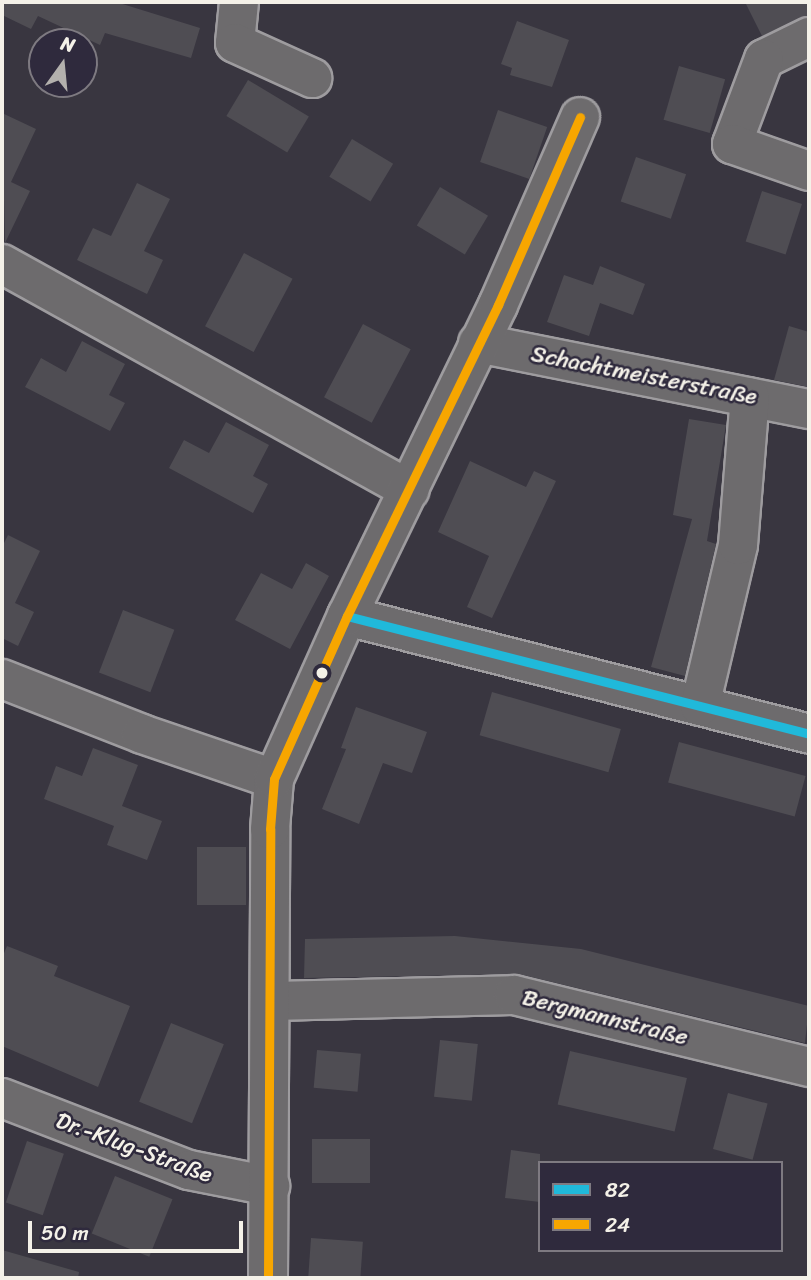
<!DOCTYPE html>
<meta charset="utf-8">
<style>
body{margin:0}
#map{position:relative;width:811px;height:1280px;overflow:hidden;background:#393640;font-family:Sriracha,sans-serif}
div>[style]{position:absolute}
.building>*{inset:0;background:#4f4d53;transform-origin:0 0}
.roads{filter:drop-shadow(2px 0 #9e9c9f) drop-shadow(-2px 0 #9e9c9f) drop-shadow(0 2px #9e9c9f) drop-shadow(0 -2px #9e9c9f)}
.minor>*{height:38px;margin:-19px;padding:0 19px;transform-origin:19px;border-radius:19px;background:#6d6b6d}
.bus-1>*{height:9px;margin:-4.5px;padding:0 4.5px;transform-origin:4.5px;border-radius:4.5px;background:#20b9da}
.bus-2>*{height:9px;margin:-4.5px;padding:0 4.5px;transform-origin:4.5px;border-radius:4.5px;background:#f7a600}
.dots>*{width:19px;height:19px;translate:-50% -50%;box-sizing:border-box;border:4px solid #2f2a3d;border-radius:50%}
span{translate:-50% -50%;white-space:nowrap;text-align:center;line-height:1.15;-webkit-text-stroke:5px #2f2a3d;paint-order:stroke}
.street-label{font-size:23px;color:#f4f1e8}
.frame{position:absolute;inset:0;border:4px solid #f4f1e8;pointer-events:none}
.legend{position:absolute;left:538px;top:1161px;width:245px;height:91px;box-sizing:border-box;background:#2f2a3d;border:2px solid #7e7a81;margin:0;padding:9px 12px;list-style:none;font-size:21px;color:#f4f1e8}
.legend li{display:flex;align-items:center;gap:14px;height:35px}
.legend b{width:35px;border:2px solid #7e7a81}
.north{position:absolute;left:28px;top:28px;width:70px;height:70px;box-sizing:border-box;background:#2f2a3d;border:2px solid #7e7a81;border-radius:50%;rotate:15deg;font-size:19px;font-weight:700;line-height:28px;text-align:center;color:#f4f1e8}
.north::after{content:'';display:block;margin:auto;width:24px;height:32px;background:#b3b0ad;clip-path:polygon(50% 0,100% 100%,50% 72%,0 100%)}
.scale{position:absolute;left:28px;top:1221px;width:215px;height:32px;box-sizing:border-box;border:4px solid #f4f1e8;border-top:0;padding-left:9px;font-size:21px;line-height:24px;white-space:nowrap;color:#f4f1e8;-webkit-text-stroke:5px #2f2a3d;paint-order:stroke}
</style>
<div id="map">
<div class="building">
<div style="clip-path:polygon(2px 2px,116px 2px,200px 28px,191px 58px,105px 33px,100px 45px,38px 16px,31px 29px,2px 15px)"></div>
<div style="clip-path:polygon(745px 2px,809px 2px,809px 15px,762px 36px)"></div>
<div style="clip-path:polygon(517px 21px,569px 40px,552px 87px,510px 75px,512px 68px,501px 64px)"></div>
<div style="left:679px;top:66px;width:48px;height:56px;rotate:16deg"></div>
<div style="left:248px;top:80px;width:71px;height:42px;rotate:31deg"></div>
<div style="left:498px;top:110px;width:52px;height:55px;rotate:19deg"></div>
<div style="clip-path:polygon(2px 113px,36px 129px,11px 182px,30px 191px,5px 243px)"></div>
<div style="left:352px;top:139px;width:48px;height:44px;rotate:31deg"></div>
<div style="left:636px;top:157px;width:53px;height:47px;rotate:19deg"></div>
<div style="clip-path:polygon(137px 183px,170px 199px,144px 251px,163px 260px,147px 294px,77px 260px,93px 228px,111px 236px)"></div>
<div style="left:440px;top:187px;width:56px;height:45px;rotate:31deg"></div>
<div style="left:762px;top:191px;width:42px;height:53px;rotate:18deg"></div>
<div style="left:244px;top:253px;width:55px;height:83px;rotate:28deg"></div>
<div style="clip-path:polygon(600px 266px,645px 284px,633px 315px,600px 303px,589px 336px,547px 322px,564px 275px,593px 285px)"></div>
<div style="left:363px;top:324px;width:54px;height:83px;rotate:28deg"></div>
<div style="clip-path:polygon(789px 326px,809px 332px,809px 387px,774px 380px)"></div>
<div style="clip-path:polygon(82px 341px,125px 364px,109px 395px,125px 403px,110px 431px,25px 387px,41px 358px,66px 372px)"></div>
<div style="clip-path:polygon(689px 419px,726px 425px,707px 541px,716px 544px,685px 676px,651px 667px,692px 519px,673px 515px)"></div>
<div style="clip-path:polygon(226px 422px,269px 445px,253px 476px,268px 484px,253px 513px,169px 468px,184px 440px,209px 453px)"></div>
<div style="clip-path:polygon(470px 461px,526px 487px,534px 471px,556px 481px,492px 618px,467px 607px,489px 556px,438px 532px)"></div>
<div style="clip-path:polygon(8px 535px,40px 551px,15px 603px,34px 612px,18px 646px,2px 638px,2px 547px)"></div>
<div style="clip-path:polygon(306px 563px,329px 576px,290px 649px,235px 620px,261px 573px,292px 589px)"></div>
<div style="left:123px;top:610px;width:55px;height:67px;rotate:21deg"></div>
<div style="left:492px;top:692px;width:134px;height:45px;rotate:16deg"></div>
<div style="clip-path:polygon(356px 707px,427px 732px,412px 773px,383px 763px,359px 824px,322px 809px,346px 749px,341px 748px)"></div>
<div style="left:679px;top:742px;width:131px;height:42px;rotate:15deg"></div>
<div style="clip-path:polygon(93px 748px,138px 765px,122px 806px,162px 821px,147px 860px,107px 845px,114px 826px,44px 799px,56px 766px,82px 776px)"></div>
<div style="left:197px;top:847px;width:49px;height:58px"></div>
<div style="clip-path:polygon(455px 936px,581px 949px,809px 1006px,805px 1043px,519px 974px,304px 978px,305px 939px)"></div>
<div style="clip-path:polygon(7px 946px,58px 966px,54px 976px,130px 1006px,98px 1087px,2px 1046px,2px 958px)"></div>
<div style="left:171px;top:1023px;width:57px;height:85px;rotate:22deg"></div>
<div style="left:440px;top:1040px;width:38px;height:57px;rotate:6deg"></div>
<div style="left:317px;top:1050px;width:44px;height:38px;rotate:5deg"></div>
<div style="left:570px;top:1051px;width:120px;height:55px;rotate:13deg"></div>
<div style="left:728px;top:1093px;width:41px;height:58px;rotate:15deg"></div>
<div style="left:312px;top:1139px;width:58px;height:44px"></div>
<div style="left:27px;top:1141px;width:39px;height:65px;rotate:19deg"></div>
<div style="clip-path:polygon(511px 1150px,540px 1154px,540px 1202px,505px 1198px)"></div>
<div style="left:115px;top:1176px;width:62px;height:62px;rotate:22deg"></div>
<div style="left:311px;top:1238px;width:52px;height:38px;rotate:4deg"></div>
<div style="clip-path:polygon(2px 1250px,79px 1272px,78px 1278px,2px 1278px)"></div>
</div>
<div class="roads">
<div class="minor">
<div style="left:239px;top:2px;width:41px;rotate:95.6deg"></div>
<div style="left:235px;top:43px;width:85px;rotate:24.4deg"></div>
<div style="left:809px;top:37px;width:50px;rotate:153.9deg"></div>
<div style="left:764px;top:59px;width:91px;rotate:110.6deg"></div>
<div style="left:732px;top:144px;width:82px;rotate:19.3deg"></div>
<div style="left:2px;top:264px;width:466px;rotate:29deg"></div>
<div style="left:478px;top:343px;width:338px;rotate:11.3deg"></div>
<div style="left:347px;top:616px;width:477px;rotate:14.3deg"></div>
<div style="left:2px;top:679px;width:150px;rotate:21.4deg"></div>
<div style="left:142px;top:734px;width:139px;rotate:18.8deg"></div>
<div style="left:700px;top:706px;width:165px;rotate:-76.7deg"></div>
<div style="left:738px;top:545px;width:148px;rotate:-85.4deg"></div>
<div style="left:272px;top:1001px;width:242px;rotate:-1.4deg"></div>
<div style="left:514px;top:995px;width:304px;rotate:13.7deg"></div>
<div style="left:2px;top:1098px;width:200px;rotate:21.1deg"></div>
<div style="left:189px;top:1170px;width:83px;rotate:11.2deg"></div>
<div style="left:268px;top:1278px;width:449px;rotate:-89.7deg"></div>
<div style="left:270px;top:829px;width:50px;rotate:-85.4deg"></div>
<div style="left:274px;top:779px;width:179px;rotate:-65.9deg"></div>
<div style="left:347px;top:616px;width:346px;rotate:-64.1deg"></div>
<div style="left:498px;top:305px;width:205px;rotate:-66.4deg"></div>
</div>
</div>
<div class="bus-1">
<div style="left:347px;top:616px;width:477px;rotate:14.3deg"></div>
</div>
<div class="bus-2">
<div style="left:268px;top:1278px;width:449px;rotate:-89.7deg"></div>
<div style="left:270px;top:829px;width:50px;rotate:-85.4deg"></div>
<div style="left:274px;top:779px;width:179px;rotate:-65.9deg"></div>
<div style="left:347px;top:616px;width:346px;rotate:-64.1deg"></div>
<div style="left:498px;top:305px;width:205px;rotate:-66.4deg"></div>
</div>
<div class="dots">
<div style="left:322px;top:673px;background:#f4f1e8"></div>
</div>
<div class="street-label">
<span style="left:644px;top:376px;rotate:11deg">Schachtmeisterstraße</span>
<span style="left:605px;top:1018px;rotate:14deg">Bergmannstraße</span>
<span style="left:134px;top:1148px;rotate:20deg">Dr.-Klug-Straße</span>
</div>
<div class="frame"></div>
<ul class="legend">
<li><b style="height:9px;background:#20b9da"></b>82</li>
<li><b style="height:9px;background:#f7a600"></b>24</li>
</ul>
<div class="north">N</div>
<div class="scale">50 m</div>
</div>
